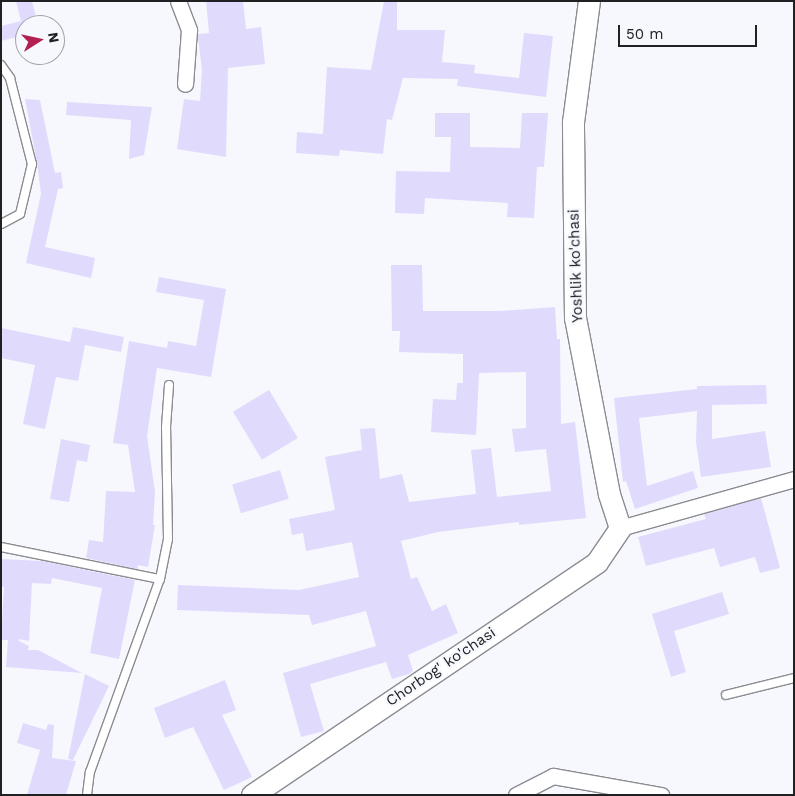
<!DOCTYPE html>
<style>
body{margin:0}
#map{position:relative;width:795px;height:796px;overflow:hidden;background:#f6f8fd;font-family:"Work Sans",sans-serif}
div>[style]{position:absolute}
.building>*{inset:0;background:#e0dbfd;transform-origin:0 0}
.roads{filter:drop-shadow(1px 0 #8b8c91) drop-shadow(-1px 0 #8b8c91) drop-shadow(0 1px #8b8c91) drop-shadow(0 -1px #8b8c91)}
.lane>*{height:8px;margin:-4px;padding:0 4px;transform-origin:4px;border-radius:4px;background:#fff}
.street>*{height:15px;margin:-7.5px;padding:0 7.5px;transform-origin:7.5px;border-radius:7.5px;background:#fff}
.secondary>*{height:21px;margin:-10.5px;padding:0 10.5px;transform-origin:10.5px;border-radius:10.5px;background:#fff}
span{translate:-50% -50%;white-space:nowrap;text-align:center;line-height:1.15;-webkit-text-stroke:4.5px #f6f8fd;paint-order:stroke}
.street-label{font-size:15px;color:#202123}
.frame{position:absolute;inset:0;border:2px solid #202123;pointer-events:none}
.north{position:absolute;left:15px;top:15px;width:50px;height:50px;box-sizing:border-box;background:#f6f8fd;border:1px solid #a0a2a6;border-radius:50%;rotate:80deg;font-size:14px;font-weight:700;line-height:20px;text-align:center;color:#202123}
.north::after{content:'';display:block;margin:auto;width:18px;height:22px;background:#b12051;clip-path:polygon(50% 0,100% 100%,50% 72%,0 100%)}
.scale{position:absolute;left:618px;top:25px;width:139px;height:22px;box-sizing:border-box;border:2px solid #202123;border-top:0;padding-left:6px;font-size:15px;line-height:18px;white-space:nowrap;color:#202123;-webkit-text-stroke:4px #f6f8fd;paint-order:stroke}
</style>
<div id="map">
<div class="building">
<div style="clip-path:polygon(16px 1px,32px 1px,38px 25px,25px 25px,25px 35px,1px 41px,1px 26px,21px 21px)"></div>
<div style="clip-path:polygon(206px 1px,243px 1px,246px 29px,261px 27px,265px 64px,228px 68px,226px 157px,177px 149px,184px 99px,200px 101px,202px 70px,198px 37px,198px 34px,209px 33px)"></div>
<div style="clip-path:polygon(384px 1px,397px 1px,397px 30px,445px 30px,442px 62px,475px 65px,474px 73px,519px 78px,524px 33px,553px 36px,546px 97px,457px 86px,458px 79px,403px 78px,392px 120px,387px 119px,383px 154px,340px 150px,339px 156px,296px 153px,297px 132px,323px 134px,327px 67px,371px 70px)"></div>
<div style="clip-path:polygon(25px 99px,40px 100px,55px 173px,61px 172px,63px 188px,58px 189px,45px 247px,95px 258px,91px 278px,26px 263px,41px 194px,37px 163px)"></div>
<div style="clip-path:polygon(67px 102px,152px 107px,144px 155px,129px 159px,131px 120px,66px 115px)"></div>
<div style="clip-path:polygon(435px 113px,470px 113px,470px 147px,520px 148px,522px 113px,548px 113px,544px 167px,537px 167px,534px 218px,507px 217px,508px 203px,425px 198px,424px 214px,395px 213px,396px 171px,450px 172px,451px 137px,435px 137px)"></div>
<div style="clip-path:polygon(391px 265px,422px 265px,423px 311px,500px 311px,555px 307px,557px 339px,560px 339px,561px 424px,575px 422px,586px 518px,519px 525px,519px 522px,438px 532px,401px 541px,411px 579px,417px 577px,432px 611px,446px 604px,458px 633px,408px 655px,413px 671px,409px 674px,392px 679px,386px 662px,310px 684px,324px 731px,301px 737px,283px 673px,376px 646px,366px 611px,312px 625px,309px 615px,177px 610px,178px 585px,299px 590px,359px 577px,352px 542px,306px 551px,303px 533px,292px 535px,289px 519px,335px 510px,325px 457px,362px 450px,360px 429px,375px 428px,380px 479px,402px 474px,409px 502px,476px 494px,471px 450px,491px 448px,497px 497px,551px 491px,546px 449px,515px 452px,512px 429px,526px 428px,526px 372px,479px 373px,476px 435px,431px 432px,433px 399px,456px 400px,457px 383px,463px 383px,463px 354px,399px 352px,400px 331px,392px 331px)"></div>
<div style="clip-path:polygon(159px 277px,226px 289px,211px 377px,157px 368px,147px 436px,155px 492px,153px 525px,155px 525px,148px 567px,138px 565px,137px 569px,86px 558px,89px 540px,103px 542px,106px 491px,135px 492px,128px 445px,113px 443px,129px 341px,167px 348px,168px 341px,196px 346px,204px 300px,156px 292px)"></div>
<div style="clip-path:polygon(73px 327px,124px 337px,121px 352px,85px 345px,78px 381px,56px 377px,45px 429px,23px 424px,35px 365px,1px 358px,1px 328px,70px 342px)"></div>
<div style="clip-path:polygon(766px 385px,767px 404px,712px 405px,712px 439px,765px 431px,771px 467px,701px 477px,696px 442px,697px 411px,639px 418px,647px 486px,693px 471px,698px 488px,635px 509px,626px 481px,623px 482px,614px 398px,697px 389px,697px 386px)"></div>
<div style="left:269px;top:390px;width:56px;height:42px;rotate:59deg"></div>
<div style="clip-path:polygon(61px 439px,90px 445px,87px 462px,77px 460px,69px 502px,50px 499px)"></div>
<div style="left:280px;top:470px;width:30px;height:50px;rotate:73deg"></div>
<div style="clip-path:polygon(761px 498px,780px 568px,760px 573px,755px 557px,720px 567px,714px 548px,646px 566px,638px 537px,706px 519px,704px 514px)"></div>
<div style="clip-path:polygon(1px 559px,42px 561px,135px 580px,119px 659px,90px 653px,102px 588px,52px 578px,51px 584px,32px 583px,29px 641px,19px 639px,19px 641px,29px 646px,28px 650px,38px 650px,82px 673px,6px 667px,8px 640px,1px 640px,4px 587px,1px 587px)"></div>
<div style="clip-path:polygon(722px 592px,729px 614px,674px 631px,686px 672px,671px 677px,652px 614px)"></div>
<div style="clip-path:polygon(85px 674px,109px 686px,73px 760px,68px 759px)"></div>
<div style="clip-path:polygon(225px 680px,236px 710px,222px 715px,252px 777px,224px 790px,193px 727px,165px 738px,154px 708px)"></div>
<div style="clip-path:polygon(23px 723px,46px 730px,48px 724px,54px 725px,52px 758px,76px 761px,66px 795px,27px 795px,40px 750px,17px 743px)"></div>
</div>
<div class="roads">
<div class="lane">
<div style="left:1px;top:65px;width:16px;rotate:55deg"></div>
<div style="left:10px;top:78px;width:89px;rotate:75.7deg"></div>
<div style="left:32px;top:164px;width:51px;rotate:103.5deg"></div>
<div style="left:20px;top:214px;width:21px;rotate:152deg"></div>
<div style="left:1px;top:547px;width:162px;rotate:11.4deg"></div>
<div style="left:726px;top:695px;width:70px;rotate:-14deg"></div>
<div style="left:87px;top:795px;width:23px;rotate:-83deg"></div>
<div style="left:90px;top:772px;width:205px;rotate:-70.1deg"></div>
<div style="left:160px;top:579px;width:41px;rotate:-78.7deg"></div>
<div style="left:168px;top:539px;width:112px;rotate:-91deg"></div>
<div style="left:166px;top:427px;width:42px;rotate:-85.9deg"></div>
</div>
<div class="street">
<div style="left:178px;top:1px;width:31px;rotate:69deg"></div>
<div style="left:189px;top:30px;width:54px;rotate:94.2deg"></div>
<div style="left:620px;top:528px;width:181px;rotate:-15.7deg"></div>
<div style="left:516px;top:795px;width:42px;rotate:-27.2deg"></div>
<div style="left:553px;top:776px;width:110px;rotate:10deg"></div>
</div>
<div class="secondary">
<div style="left:252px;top:795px;width:416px;rotate:-34deg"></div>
<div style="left:597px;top:562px;width:41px;rotate:-55.9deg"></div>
<div style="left:620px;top:528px;width:36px;rotate:-108deg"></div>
<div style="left:609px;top:494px;width:179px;rotate:-100.9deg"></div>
<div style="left:575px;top:318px;width:196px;rotate:-90.6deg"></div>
<div style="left:573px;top:122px;width:122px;rotate:-82.5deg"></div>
</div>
</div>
<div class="street-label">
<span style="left:576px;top:266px;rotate:-92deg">Yoshlik ko'chasi</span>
<span style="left:441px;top:667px;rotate:-34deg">Chorbog' ko'chasi</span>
</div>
<div class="frame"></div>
<div class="north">N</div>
<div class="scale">50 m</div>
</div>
